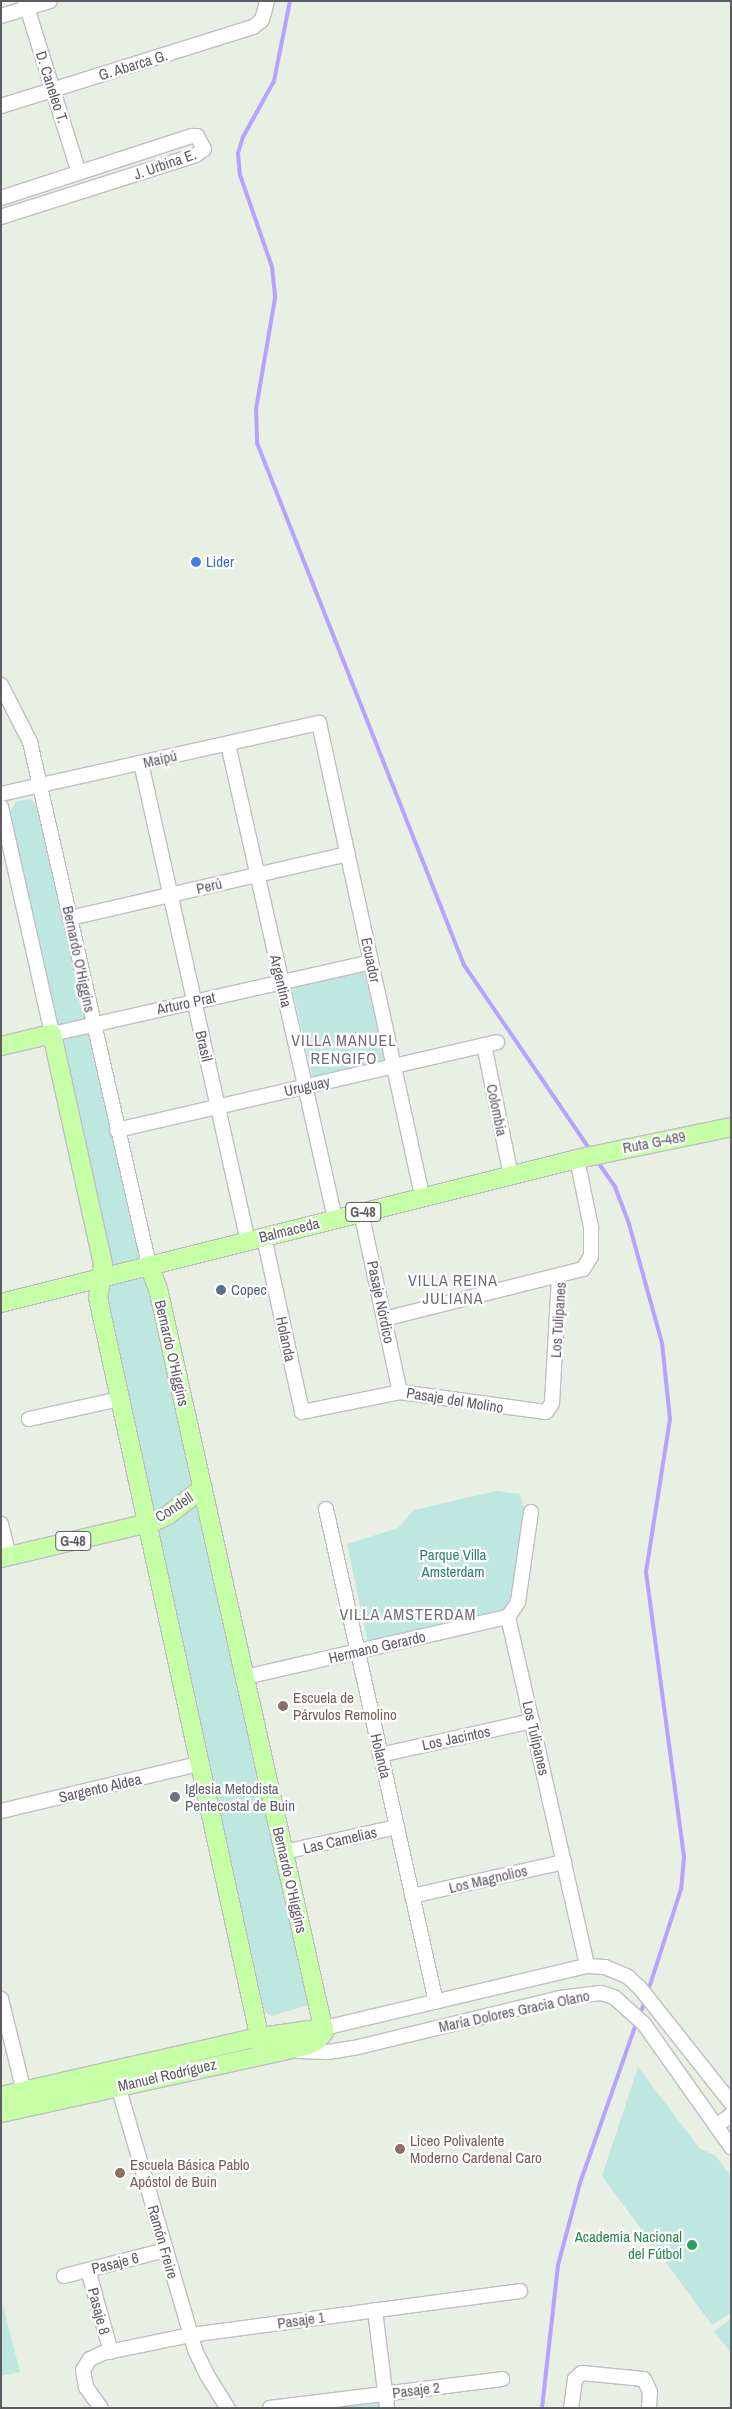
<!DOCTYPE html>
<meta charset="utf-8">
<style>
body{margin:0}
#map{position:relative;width:732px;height:2409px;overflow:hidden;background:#e8efe3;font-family:"Archivo Narrow",sans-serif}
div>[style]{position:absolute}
.green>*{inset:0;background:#bee8df;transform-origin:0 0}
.stream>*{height:4px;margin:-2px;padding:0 2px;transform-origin:2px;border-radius:2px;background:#b8a2ff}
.roads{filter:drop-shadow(1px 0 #c0bdc5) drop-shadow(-1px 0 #c0bdc5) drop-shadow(0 1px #c0bdc5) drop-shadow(0 -1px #c0bdc5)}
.minor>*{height:14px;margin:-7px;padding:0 7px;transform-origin:7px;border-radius:7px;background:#fff}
.major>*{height:18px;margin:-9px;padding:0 9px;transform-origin:9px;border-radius:9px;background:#c7ffa7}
.dots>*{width:14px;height:14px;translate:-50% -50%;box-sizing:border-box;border:2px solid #fff;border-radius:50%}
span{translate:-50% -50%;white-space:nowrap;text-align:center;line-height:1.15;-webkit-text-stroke:4.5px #fff;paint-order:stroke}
.shield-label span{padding:1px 4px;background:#fff;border:1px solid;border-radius:4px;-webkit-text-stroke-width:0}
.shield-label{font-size:14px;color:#5e5b64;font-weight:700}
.street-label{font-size:15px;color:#5e5b64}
.shop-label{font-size:15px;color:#366cbe}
.left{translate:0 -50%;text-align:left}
.service-label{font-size:15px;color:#4e5e75}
.park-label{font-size:15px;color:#2f8074}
.education-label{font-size:15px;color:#785e54}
.worship-label{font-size:15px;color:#5b616d}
.leisure-label{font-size:15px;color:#27864d}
.right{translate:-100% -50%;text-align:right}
.neighbourhood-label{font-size:16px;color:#6f6c76;letter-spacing:1px}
.frame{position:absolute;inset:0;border:2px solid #5e5b64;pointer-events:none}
</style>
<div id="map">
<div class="green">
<div style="clip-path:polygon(31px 799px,37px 806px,311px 1999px,309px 2005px,271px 2016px,265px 2012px,262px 2001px,109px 1312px,109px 1257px,10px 812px,16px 801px)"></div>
<div style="left:367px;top:970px;width:92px;height:77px;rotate:77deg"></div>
<div style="clip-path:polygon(496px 1491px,520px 1494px,524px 1510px,514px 1602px,507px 1611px,368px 1644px,347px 1544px,398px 1528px,414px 1510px)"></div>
<div style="clip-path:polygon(638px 2067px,700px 2149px,715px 2155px,731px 2176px,731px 2313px,712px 2325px,602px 2176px)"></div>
<div style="clip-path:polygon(1px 2298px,20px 2372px,1px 2376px)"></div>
<div style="clip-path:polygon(731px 2319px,731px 2353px,714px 2331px)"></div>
<div style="clip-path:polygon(382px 2398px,383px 2408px,309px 2408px)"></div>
</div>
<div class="stream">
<div style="left:290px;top:1px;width:82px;rotate:101.3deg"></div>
<div style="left:274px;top:81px;width:64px;rotate:119deg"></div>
<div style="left:243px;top:137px;width:17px;rotate:107deg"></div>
<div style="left:238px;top:153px;width:22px;rotate:85deg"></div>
<div style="left:240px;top:175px;width:97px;rotate:70.8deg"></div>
<div style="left:272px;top:267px;width:31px;rotate:84deg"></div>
<div style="left:275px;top:298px;width:113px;rotate:99.7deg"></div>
<div style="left:256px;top:409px;width:34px;rotate:88deg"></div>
<div style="left:257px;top:443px;width:562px;rotate:68.37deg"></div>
<div style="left:464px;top:965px;width:225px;rotate:55.7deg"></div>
<div style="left:597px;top:1161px;width:32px;rotate:55deg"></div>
<div style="left:615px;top:1187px;width:40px;rotate:69deg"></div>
<div style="left:629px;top:1224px;width:123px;rotate:74.5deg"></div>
<div style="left:662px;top:1343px;width:76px;rotate:84deg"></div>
<div style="left:670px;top:1419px;width:155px;rotate:98.9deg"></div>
<div style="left:646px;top:1572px;width:288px;rotate:82.4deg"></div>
<div style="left:684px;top:1857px;width:32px;rotate:95deg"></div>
<div style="left:681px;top:1889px;width:107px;rotate:107.9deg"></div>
<div style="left:640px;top:2015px;width:16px;rotate:-72deg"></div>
<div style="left:542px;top:2408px;width:144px;rotate:-83.6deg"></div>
<div style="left:558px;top:2265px;width:85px;rotate:-75deg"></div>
<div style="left:580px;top:2183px;width:172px;rotate:-70.6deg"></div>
</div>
<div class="roads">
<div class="minor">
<div style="left:25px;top:1px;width:180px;rotate:72.6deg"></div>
<div style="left:1px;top:16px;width:51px;rotate:-17deg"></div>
<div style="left:1px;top:106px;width:264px;rotate:-17.4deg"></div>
<div style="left:253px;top:27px;width:11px;rotate:-38deg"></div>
<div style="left:262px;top:20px;width:20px;rotate:-75deg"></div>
<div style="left:1px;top:198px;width:201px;rotate:-18deg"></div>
<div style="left:192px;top:136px;width:5px"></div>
<div style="left:197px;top:136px;width:15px;rotate:62deg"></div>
<div style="left:204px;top:149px;width:10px;rotate:143deg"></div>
<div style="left:196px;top:155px;width:205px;rotate:162.4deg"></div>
<div style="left:1px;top:685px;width:64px;rotate:63deg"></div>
<div style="left:30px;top:742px;width:536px;rotate:77.18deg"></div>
<div style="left:228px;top:744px;width:487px;rotate:77.3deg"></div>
<div style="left:141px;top:763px;width:489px;rotate:77.4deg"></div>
<div style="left:1px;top:794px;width:326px;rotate:-12.6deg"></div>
<div style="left:319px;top:723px;width:485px;rotate:77.7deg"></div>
<div style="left:1px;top:807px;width:233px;rotate:77.3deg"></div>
<div style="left:52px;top:1034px;width:327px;rotate:-12.7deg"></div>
<div style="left:70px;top:918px;width:285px;rotate:-13deg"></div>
<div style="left:484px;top:1045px;width:133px;rotate:78.3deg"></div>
<div style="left:117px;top:1130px;width:390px;rotate:-13deg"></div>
<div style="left:361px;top:1212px;width:184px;rotate:77.8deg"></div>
<div style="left:264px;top:1237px;width:179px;rotate:77.7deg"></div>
<div style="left:302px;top:1412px;width:100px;rotate:-11.5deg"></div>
<div style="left:400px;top:1392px;width:147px;rotate:7.8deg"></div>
<div style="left:546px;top:1412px;width:11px;rotate:-56deg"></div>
<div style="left:552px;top:1403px;width:126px;rotate:-86.8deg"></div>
<div style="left:384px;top:1319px;width:205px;rotate:-14.1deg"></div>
<div style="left:583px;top:1269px;width:15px;rotate:-58deg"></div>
<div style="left:591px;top:1256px;width:29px;rotate:-90deg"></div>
<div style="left:591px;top:1227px;width:69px;rotate:-101.6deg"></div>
<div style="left:29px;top:1419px;width:92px;rotate:-12.5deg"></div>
<div style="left:326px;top:1509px;width:505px;rotate:77.42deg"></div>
<div style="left:1px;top:1524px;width:33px;rotate:76deg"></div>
<div style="left:508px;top:1617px;width:358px;rotate:77.2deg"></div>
<div style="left:508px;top:1617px;width:18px;rotate:-56deg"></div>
<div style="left:518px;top:1602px;width:91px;rotate:-81.8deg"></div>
<div style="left:245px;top:1677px;width:270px;rotate:-12.9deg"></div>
<div style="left:380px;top:1755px;width:156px;rotate:-12.6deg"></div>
<div style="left:1px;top:1811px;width:204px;rotate:-13.4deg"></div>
<div style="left:284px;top:1852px;width:116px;rotate:-12.5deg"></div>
<div style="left:412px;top:1896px;width:156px;rotate:-12.6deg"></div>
<div style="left:1px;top:1999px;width:104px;rotate:76.1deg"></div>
<div style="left:324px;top:2028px;width:270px;rotate:-13.3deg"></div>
<div style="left:587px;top:1966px;width:18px;rotate:3deg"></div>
<div style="left:605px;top:1967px;width:25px;rotate:23deg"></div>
<div style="left:628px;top:1977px;width:16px;rotate:43deg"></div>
<div style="left:640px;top:1988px;width:147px;rotate:51.6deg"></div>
<div style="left:298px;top:2051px;width:30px;rotate:2deg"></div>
<div style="left:328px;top:2052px;width:26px;rotate:-9deg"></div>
<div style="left:354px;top:2048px;width:212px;rotate:-13.6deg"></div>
<div style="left:560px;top:1998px;width:41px;rotate:-7deg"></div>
<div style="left:601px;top:1993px;width:14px;rotate:17deg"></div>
<div style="left:614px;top:1997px;width:40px;rotate:42deg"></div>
<div style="left:644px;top:2024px;width:151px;rotate:54.7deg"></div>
<div style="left:116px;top:2079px;width:282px;rotate:73.7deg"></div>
<div style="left:195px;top:2350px;width:28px;rotate:64deg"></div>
<div style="left:207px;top:2375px;width:39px;rotate:58deg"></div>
<div style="left:716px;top:2126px;width:19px;rotate:-36deg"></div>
<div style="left:88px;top:2270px;width:85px;rotate:74.3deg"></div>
<div style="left:64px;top:2276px;width:105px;rotate:-14.3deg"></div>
<div style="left:375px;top:2310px;width:99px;rotate:83deg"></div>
<div style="left:101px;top:2408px;width:26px;rotate:-126deg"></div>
<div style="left:86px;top:2387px;width:17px;rotate:-100deg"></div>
<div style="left:83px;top:2370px;width:13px;rotate:-58deg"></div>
<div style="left:90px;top:2359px;width:14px;rotate:-25deg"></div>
<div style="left:103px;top:2353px;width:90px;rotate:-11.6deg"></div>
<div style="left:191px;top:2335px;width:332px;rotate:-7.6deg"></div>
<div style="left:270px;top:2408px;width:234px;rotate:-7.1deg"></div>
<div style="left:571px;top:2408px;width:29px;rotate:-82deg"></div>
<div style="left:575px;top:2379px;width:9px;rotate:-41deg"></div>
<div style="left:582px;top:2373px;width:62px;rotate:5.5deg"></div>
<div style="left:644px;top:2379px;width:14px;rotate:65deg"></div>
<div style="left:650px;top:2392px;width:16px;rotate:94deg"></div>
</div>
<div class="major">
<div style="left:1px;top:1046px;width:52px;rotate:-13.2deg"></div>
<div style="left:52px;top:1034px;width:236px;rotate:77.5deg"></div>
<div style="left:103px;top:1264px;width:34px;rotate:98deg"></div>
<div style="left:98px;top:1298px;width:773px;rotate:77.67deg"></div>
<div style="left:1px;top:1303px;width:594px;rotate:-14.04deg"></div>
<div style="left:577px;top:1159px;width:157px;rotate:-11.7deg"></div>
<div style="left:1px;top:1558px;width:156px;rotate:-13.3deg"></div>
<div style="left:153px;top:1522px;width:17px;rotate:-25deg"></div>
<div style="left:168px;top:1515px;width:44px;rotate:-37.6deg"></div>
<div style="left:1px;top:2096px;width:260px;rotate:-12.9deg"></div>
<div style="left:254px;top:2038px;width:71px;rotate:-8.1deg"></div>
<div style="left:1px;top:2113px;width:312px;rotate:-12.4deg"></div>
<div style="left:306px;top:2046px;width:12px;rotate:-24deg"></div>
<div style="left:317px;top:2041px;width:11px;rotate:-52deg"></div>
<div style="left:324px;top:2032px;width:761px;rotate:-102.59deg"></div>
<div style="left:158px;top:1289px;width:26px;rotate:-111deg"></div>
</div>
</div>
<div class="dots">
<div style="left:196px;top:562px;background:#3f7fe0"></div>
<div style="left:221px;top:1290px;background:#5c6f8a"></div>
<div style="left:283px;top:1706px;background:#8d6e63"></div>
<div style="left:175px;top:1797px;background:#6b7280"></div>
<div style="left:400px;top:2149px;background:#8d6e63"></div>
<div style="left:120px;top:2173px;background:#8d6e63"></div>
<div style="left:692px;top:2245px;background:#2e9e5b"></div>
</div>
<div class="shield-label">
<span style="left:363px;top:1212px">G-48</span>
<span style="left:73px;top:1541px">G-48</span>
</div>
<div class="street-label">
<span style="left:133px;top:65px;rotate:-17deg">G. Abarca G.</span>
<span style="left:52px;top:87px;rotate:72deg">D. Caneleo T.</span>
<span style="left:165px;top:164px;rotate:-19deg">J. Urbina E.</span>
<span style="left:160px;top:759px;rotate:-13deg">Maipú</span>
<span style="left:209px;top:886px;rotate:-13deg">Perú</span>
<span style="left:79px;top:959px;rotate:78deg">Bernardo O'Higgins</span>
<span style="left:371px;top:960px;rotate:78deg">Ecuador</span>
<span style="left:281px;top:981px;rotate:77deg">Argentina</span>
<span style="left:186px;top:1003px;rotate:-12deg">Arturo Prat</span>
<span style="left:204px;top:1046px;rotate:77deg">Brasil</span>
<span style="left:307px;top:1086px;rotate:-13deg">Uruguay</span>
<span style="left:497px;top:1110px;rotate:78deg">Colombia</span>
<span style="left:654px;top:1142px;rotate:-11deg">Ruta G-489</span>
<span style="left:289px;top:1230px;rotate:-14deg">Balmaceda</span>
<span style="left:381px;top:1302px;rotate:78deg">Pasaje Nórdico</span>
<span style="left:558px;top:1320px;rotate:-86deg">Los Tulipanes</span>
<span style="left:286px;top:1339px;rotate:78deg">Holanda</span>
<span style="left:172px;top:1353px;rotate:77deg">Bernardo O'Higgins</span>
<span style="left:455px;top:1400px;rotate:9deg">Pasaje del Molino</span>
<span style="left:174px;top:1507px;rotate:-33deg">Condell</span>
<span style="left:377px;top:1647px;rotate:-13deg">Hermano Gerardo</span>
<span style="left:456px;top:1738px;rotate:-12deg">Los Jacintos</span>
<span style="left:536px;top:1738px;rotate:77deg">Los Tulipanes</span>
<span style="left:381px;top:1756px;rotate:77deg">Holanda</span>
<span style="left:100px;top:1788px;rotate:-13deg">Sargento Aldea</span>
<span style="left:340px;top:1840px;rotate:-13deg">Las Camelias</span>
<span style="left:488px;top:1879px;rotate:-13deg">Los Magnolios</span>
<span style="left:290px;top:1880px;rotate:77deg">Bernardo O'Higgins</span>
<span style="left:514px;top:2011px;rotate:-12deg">María Dolores Gracia Olano</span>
<span style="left:167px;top:2075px;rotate:-13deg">Manuel Rodríguez</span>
<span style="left:163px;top:2242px;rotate:74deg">Ramón Freire</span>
<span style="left:115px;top:2263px;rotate:-14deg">Pasaje 6</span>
<span style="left:99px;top:2311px;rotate:75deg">Pasaje 8</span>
<span style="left:301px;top:2320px;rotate:-8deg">Pasaje 1</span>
<span style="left:416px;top:2390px;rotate:-7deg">Pasaje 2</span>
</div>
<div class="shop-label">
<span class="left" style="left:206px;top:562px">Lider</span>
</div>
<div class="service-label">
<span class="left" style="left:231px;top:1290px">Copec</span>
</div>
<div class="park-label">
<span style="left:453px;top:1563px">Parque Villa<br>Amsterdam</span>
</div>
<div class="education-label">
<span class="left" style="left:293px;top:1706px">Escuela de<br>Párvulos Remolino</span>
<span class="left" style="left:410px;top:2149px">Liceo Polivalente<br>Moderno Cardenal Caro</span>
<span class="left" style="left:130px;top:2173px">Escuela Básica Pablo<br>Apóstol de Buin</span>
</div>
<div class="worship-label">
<span class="left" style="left:185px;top:1797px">Iglesia Metodista<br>Pentecostal de Buin</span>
</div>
<div class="leisure-label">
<span class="right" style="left:682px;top:2245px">Academia Nacional<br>del Fútbol</span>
</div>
<div class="neighbourhood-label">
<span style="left:344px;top:1049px">VILLA MANUEL<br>RENGIFO</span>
<span style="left:453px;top:1289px">VILLA REINA<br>JULIANA</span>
<span style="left:408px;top:1614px">VILLA AMSTERDAM</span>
</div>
<div class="frame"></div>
</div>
